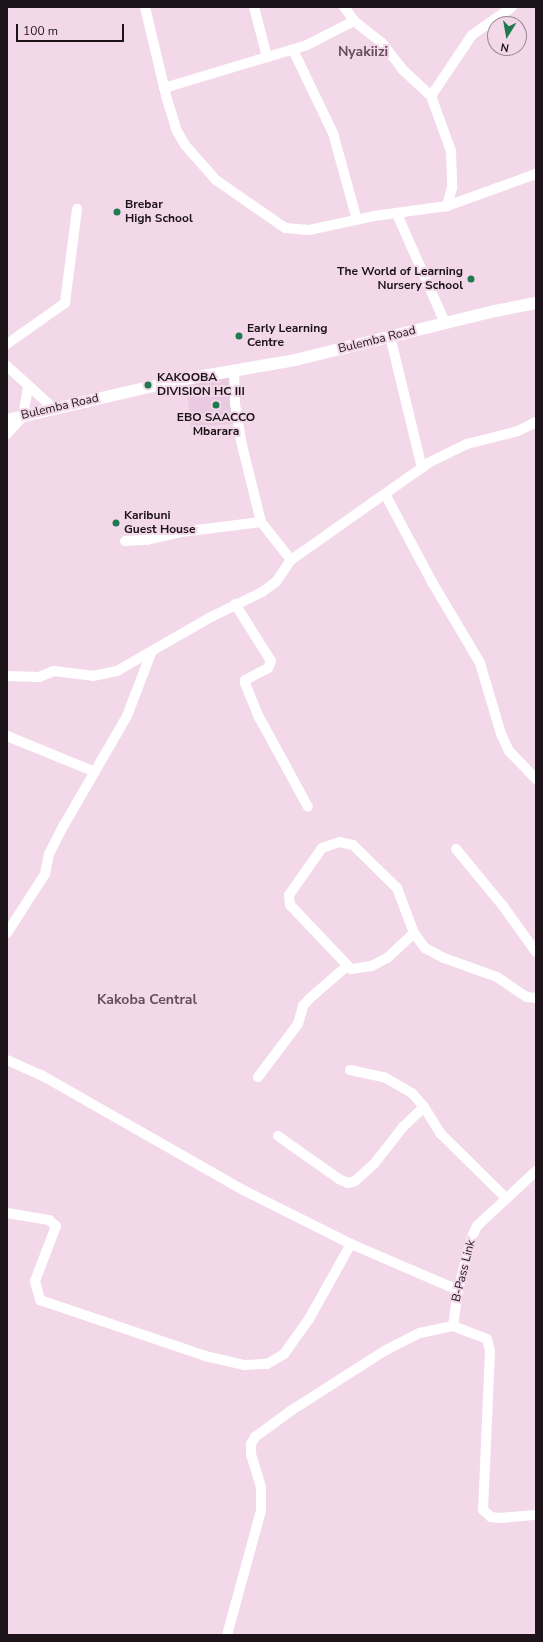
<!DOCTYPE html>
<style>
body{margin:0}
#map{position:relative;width:543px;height:1642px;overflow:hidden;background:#f2d8e9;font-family:"Nunito Sans",sans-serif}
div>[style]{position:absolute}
.built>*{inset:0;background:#eacae0}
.minor>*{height:10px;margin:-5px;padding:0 5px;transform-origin:5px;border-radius:5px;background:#fff}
.major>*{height:12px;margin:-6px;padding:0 6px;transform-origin:6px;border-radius:6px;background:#fff}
.dots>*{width:11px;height:11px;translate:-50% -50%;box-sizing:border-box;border:2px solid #f2d8e9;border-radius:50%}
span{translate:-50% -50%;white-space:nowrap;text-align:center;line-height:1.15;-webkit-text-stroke:4px #f2d8e9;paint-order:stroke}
.poi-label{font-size:12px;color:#1d141a;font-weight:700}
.left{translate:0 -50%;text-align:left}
.right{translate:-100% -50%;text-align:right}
.street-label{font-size:12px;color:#1d141a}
.quarter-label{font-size:14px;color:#644e5d;font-weight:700}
.frame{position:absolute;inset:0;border:8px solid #1d141a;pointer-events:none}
.north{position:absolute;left:487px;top:16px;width:40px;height:40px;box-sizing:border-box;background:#f2d8e9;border:1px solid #9d8a96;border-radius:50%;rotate:191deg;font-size:11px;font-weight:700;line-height:16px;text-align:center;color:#1d141a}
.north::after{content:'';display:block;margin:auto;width:14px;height:18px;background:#1f7a50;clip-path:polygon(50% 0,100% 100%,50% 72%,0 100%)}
.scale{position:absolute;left:16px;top:24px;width:108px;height:18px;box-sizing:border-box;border:2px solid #1d141a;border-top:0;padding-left:5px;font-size:12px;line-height:14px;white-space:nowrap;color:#1d141a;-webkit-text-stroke:3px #f2d8e9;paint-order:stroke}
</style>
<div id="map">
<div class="built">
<div style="clip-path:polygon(238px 372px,242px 423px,191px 427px,186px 383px)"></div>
</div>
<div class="minor">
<div style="left:145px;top:7px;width:95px;rotate:76.6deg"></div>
<div style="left:167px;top:99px;width:34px;rotate:73deg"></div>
<div style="left:177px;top:131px;width:16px;rotate:60deg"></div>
<div style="left:185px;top:145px;width:47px;rotate:48.5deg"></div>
<div style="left:216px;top:180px;width:84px;rotate:34.8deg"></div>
<div style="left:285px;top:228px;width:24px;rotate:5deg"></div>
<div style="left:309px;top:230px;width:66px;rotate:-12.2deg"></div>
<div style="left:374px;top:216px;width:74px;rotate:-7.8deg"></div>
<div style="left:447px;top:206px;width:95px;rotate:-19.8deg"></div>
<div style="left:254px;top:7px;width:52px;rotate:75.4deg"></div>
<div style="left:344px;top:7px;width:17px;rotate:54deg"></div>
<div style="left:354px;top:21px;width:36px;rotate:38deg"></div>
<div style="left:382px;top:43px;width:33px;rotate:52deg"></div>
<div style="left:402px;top:69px;width:40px;rotate:43deg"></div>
<div style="left:431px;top:96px;width:59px;rotate:70deg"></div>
<div style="left:451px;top:151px;width:37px;rotate:88deg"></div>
<div style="left:452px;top:188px;width:19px;rotate:106deg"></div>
<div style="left:293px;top:50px;width:92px;rotate:64.3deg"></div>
<div style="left:333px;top:133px;width:90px;rotate:74.6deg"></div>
<div style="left:164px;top:88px;width:149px;rotate:-16.7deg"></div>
<div style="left:307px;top:45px;width:53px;rotate:-27.1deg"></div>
<div style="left:431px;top:96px;width:73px;rotate:-56.1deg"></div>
<div style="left:472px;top:35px;width:49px;rotate:-35deg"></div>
<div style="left:397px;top:214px;width:119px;rotate:66.2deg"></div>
<div style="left:390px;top:336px;width:136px;rotate:76.4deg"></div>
<div style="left:7px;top:344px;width:71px;rotate:-35.3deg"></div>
<div style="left:65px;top:303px;width:95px;rotate:-82.7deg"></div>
<div style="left:7px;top:366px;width:62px;rotate:42.4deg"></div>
<div style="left:234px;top:371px;width:32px;rotate:88deg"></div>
<div style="left:235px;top:403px;width:38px;rotate:81deg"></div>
<div style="left:241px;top:441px;width:83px;rotate:76.1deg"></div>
<div style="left:261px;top:522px;width:48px;rotate:51.7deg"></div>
<div style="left:7px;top:434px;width:24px;rotate:-48deg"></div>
<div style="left:23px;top:416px;width:29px;rotate:-80deg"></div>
<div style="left:385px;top:494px;width:100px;rotate:61.9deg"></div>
<div style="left:432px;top:582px;width:94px;rotate:59.3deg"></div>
<div style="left:480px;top:663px;width:74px;rotate:73.5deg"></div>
<div style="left:501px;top:734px;width:19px;rotate:65deg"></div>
<div style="left:509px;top:751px;width:39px;rotate:46deg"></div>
<div style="left:125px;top:541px;width:22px;rotate:-3deg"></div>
<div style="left:147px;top:540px;width:35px;rotate:-13deg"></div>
<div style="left:181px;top:532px;width:81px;rotate:-7.1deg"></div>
<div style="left:235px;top:604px;width:67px;rotate:57.7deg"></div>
<div style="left:271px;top:661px;width:8px;rotate:113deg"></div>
<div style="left:268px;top:668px;width:26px;rotate:152deg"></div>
<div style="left:245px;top:680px;width:3px;rotate:90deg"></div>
<div style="left:245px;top:683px;width:37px;rotate:68deg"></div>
<div style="left:259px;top:717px;width:102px;rotate:61.4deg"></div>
<div style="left:7px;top:676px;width:32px;rotate:2deg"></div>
<div style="left:39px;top:677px;width:16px;rotate:-22deg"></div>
<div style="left:54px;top:671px;width:39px;rotate:7deg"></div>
<div style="left:93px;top:676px;width:25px;rotate:-12deg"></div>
<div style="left:117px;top:671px;width:108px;rotate:-29.9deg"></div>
<div style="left:211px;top:617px;width:57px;rotate:-26.1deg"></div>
<div style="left:262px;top:592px;width:17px;rotate:-36deg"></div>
<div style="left:276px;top:582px;width:27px;rotate:-56deg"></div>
<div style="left:291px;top:560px;width:170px;rotate:-35.2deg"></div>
<div style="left:430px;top:462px;width:41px;rotate:-25.9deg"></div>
<div style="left:467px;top:444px;width:53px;rotate:-14.3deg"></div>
<div style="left:518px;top:431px;width:20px;rotate:-27deg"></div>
<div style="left:7px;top:736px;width:95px;rotate:22.2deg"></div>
<div style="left:456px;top:849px;width:74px;rotate:50.5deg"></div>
<div style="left:503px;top:906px;width:57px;rotate:54.3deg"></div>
<div style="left:7px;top:933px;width:70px;rotate:-57.2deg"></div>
<div style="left:45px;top:874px;width:20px;rotate:-79deg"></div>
<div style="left:49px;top:854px;width:33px;rotate:-63deg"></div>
<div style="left:64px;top:825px;width:126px;rotate:-60deg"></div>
<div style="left:127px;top:716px;width:67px;rotate:-69.1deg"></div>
<div style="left:414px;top:933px;width:37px;rotate:137deg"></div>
<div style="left:387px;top:958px;width:18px;rotate:153deg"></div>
<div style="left:371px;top:966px;width:20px;rotate:171deg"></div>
<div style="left:351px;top:969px;width:88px;rotate:-133.6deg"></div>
<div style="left:290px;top:905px;width:10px;rotate:-96deg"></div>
<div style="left:289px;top:895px;width:57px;rotate:-54.9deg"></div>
<div style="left:322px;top:848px;width:18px;rotate:-19deg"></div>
<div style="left:339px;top:842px;width:14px;rotate:12deg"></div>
<div style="left:353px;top:845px;width:62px;rotate:44.3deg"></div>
<div style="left:397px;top:888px;width:48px;rotate:69.3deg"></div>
<div style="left:414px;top:933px;width:19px;rotate:54deg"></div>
<div style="left:425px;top:948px;width:21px;rotate:28deg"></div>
<div style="left:444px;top:958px;width:56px;rotate:19.7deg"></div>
<div style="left:497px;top:977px;width:36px;rotate:34deg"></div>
<div style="left:527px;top:997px;width:9px;rotate:6deg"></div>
<div style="left:7px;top:1060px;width:39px;rotate:24deg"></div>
<div style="left:43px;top:1076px;width:232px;rotate:29.7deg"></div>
<div style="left:245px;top:1191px;width:119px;rotate:26.6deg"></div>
<div style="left:351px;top:1244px;width:116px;rotate:23.3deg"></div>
<div style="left:350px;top:1070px;width:35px;rotate:12deg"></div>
<div style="left:384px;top:1077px;width:32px;rotate:30deg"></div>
<div style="left:412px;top:1093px;width:18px;rotate:49deg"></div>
<div style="left:424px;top:1107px;width:31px;rotate:58deg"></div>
<div style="left:440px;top:1133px;width:93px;rotate:44.6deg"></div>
<div style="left:258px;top:1077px;width:66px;rotate:-53deg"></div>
<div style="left:298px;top:1024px;width:19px;rotate:-74deg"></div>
<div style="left:303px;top:1006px;width:9px;rotate:-49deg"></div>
<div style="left:309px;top:999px;width:50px;rotate:-41deg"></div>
<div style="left:278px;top:1136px;width:75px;rotate:35.2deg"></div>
<div style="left:339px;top:1179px;width:10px;rotate:24deg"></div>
<div style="left:348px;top:1183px;width:7px;rotate:-16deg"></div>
<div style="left:355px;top:1181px;width:25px;rotate:-42deg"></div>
<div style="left:374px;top:1164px;width:47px;rotate:-51.9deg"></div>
<div style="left:403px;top:1127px;width:29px;rotate:-44deg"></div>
<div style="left:7px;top:1213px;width:43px;rotate:9.5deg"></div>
<div style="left:49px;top:1220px;width:9px;rotate:41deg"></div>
<div style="left:56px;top:1226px;width:59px;rotate:110.9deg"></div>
<div style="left:35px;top:1281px;width:20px;rotate:75deg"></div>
<div style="left:40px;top:1300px;width:174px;rotate:18.7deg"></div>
<div style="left:205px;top:1356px;width:41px;rotate:12.7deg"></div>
<div style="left:245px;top:1365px;width:22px;rotate:-3deg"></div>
<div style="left:267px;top:1364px;width:20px;rotate:-30deg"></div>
<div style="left:284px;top:1354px;width:43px;rotate:-54.5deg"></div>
<div style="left:309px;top:1319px;width:86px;rotate:-60.8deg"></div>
<div style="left:453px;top:1326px;width:36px;rotate:-82deg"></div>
<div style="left:458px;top:1290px;width:55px;rotate:-75.2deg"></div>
<div style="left:472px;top:1237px;width:12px;rotate:-66deg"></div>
<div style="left:477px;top:1226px;width:81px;rotate:-43deg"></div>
<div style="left:227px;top:1635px;width:129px;rotate:-74.7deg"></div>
<div style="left:261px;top:1511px;width:24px;rotate:-90deg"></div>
<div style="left:261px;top:1487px;width:34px;rotate:-107deg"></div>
<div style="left:251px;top:1455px;width:11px;rotate:-90deg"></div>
<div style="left:251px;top:1444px;width:8px;rotate:-60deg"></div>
<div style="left:255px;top:1437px;width:46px;rotate:-36.1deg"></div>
<div style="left:292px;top:1410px;width:112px;rotate:-32.6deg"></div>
<div style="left:386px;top:1350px;width:38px;rotate:-27deg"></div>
<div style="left:420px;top:1333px;width:34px;rotate:-12deg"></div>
<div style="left:453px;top:1326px;width:36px;rotate:21deg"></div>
<div style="left:487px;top:1339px;width:12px;rotate:76deg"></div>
<div style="left:490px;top:1351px;width:159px;rotate:92.5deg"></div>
<div style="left:483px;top:1510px;width:11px;rotate:41deg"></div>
<div style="left:491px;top:1517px;width:9px;rotate:6deg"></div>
<div style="left:500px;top:1518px;width:36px;rotate:-5deg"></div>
</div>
<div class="major">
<div style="left:7px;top:420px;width:171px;rotate:-13.1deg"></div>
<div style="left:174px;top:381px;width:123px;rotate:-9.8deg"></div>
<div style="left:295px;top:360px;width:206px;rotate:-13.8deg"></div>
<div style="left:495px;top:311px;width:42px;rotate:-11deg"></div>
</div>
<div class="dots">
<div style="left:117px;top:212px;background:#1f7a50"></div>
<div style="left:471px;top:279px;background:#1f7a50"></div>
<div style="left:239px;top:336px;background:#1f7a50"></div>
<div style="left:148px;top:385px;background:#1f7a50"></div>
<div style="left:216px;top:405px;background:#1f7a50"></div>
<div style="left:116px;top:523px;background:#1f7a50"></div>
</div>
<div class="poi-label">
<span class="left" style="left:125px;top:212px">Brebar<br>High School</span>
<span class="right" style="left:463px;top:279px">The World of Learning<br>Nursery School</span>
<span class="left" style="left:247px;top:336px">Early Learning<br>Centre</span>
<span class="left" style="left:157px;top:385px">KAKOOBA<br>DIVISION HC III</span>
<span style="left:216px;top:425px">EBO SAACCO<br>Mbarara</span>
<span class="left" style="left:124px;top:523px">Karibuni<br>Guest House</span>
</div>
<div class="street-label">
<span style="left:377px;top:340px;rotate:-14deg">Bulemba Road</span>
<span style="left:60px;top:407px;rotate:-13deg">Bulemba Road</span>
<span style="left:464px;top:1271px;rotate:-76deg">B-Pass Link</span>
</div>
<div class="quarter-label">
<span style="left:363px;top:52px">Nyakiizi</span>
<span style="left:147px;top:1000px">Kakoba Central</span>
</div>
<div class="frame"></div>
<div class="north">N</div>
<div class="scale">100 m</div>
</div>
